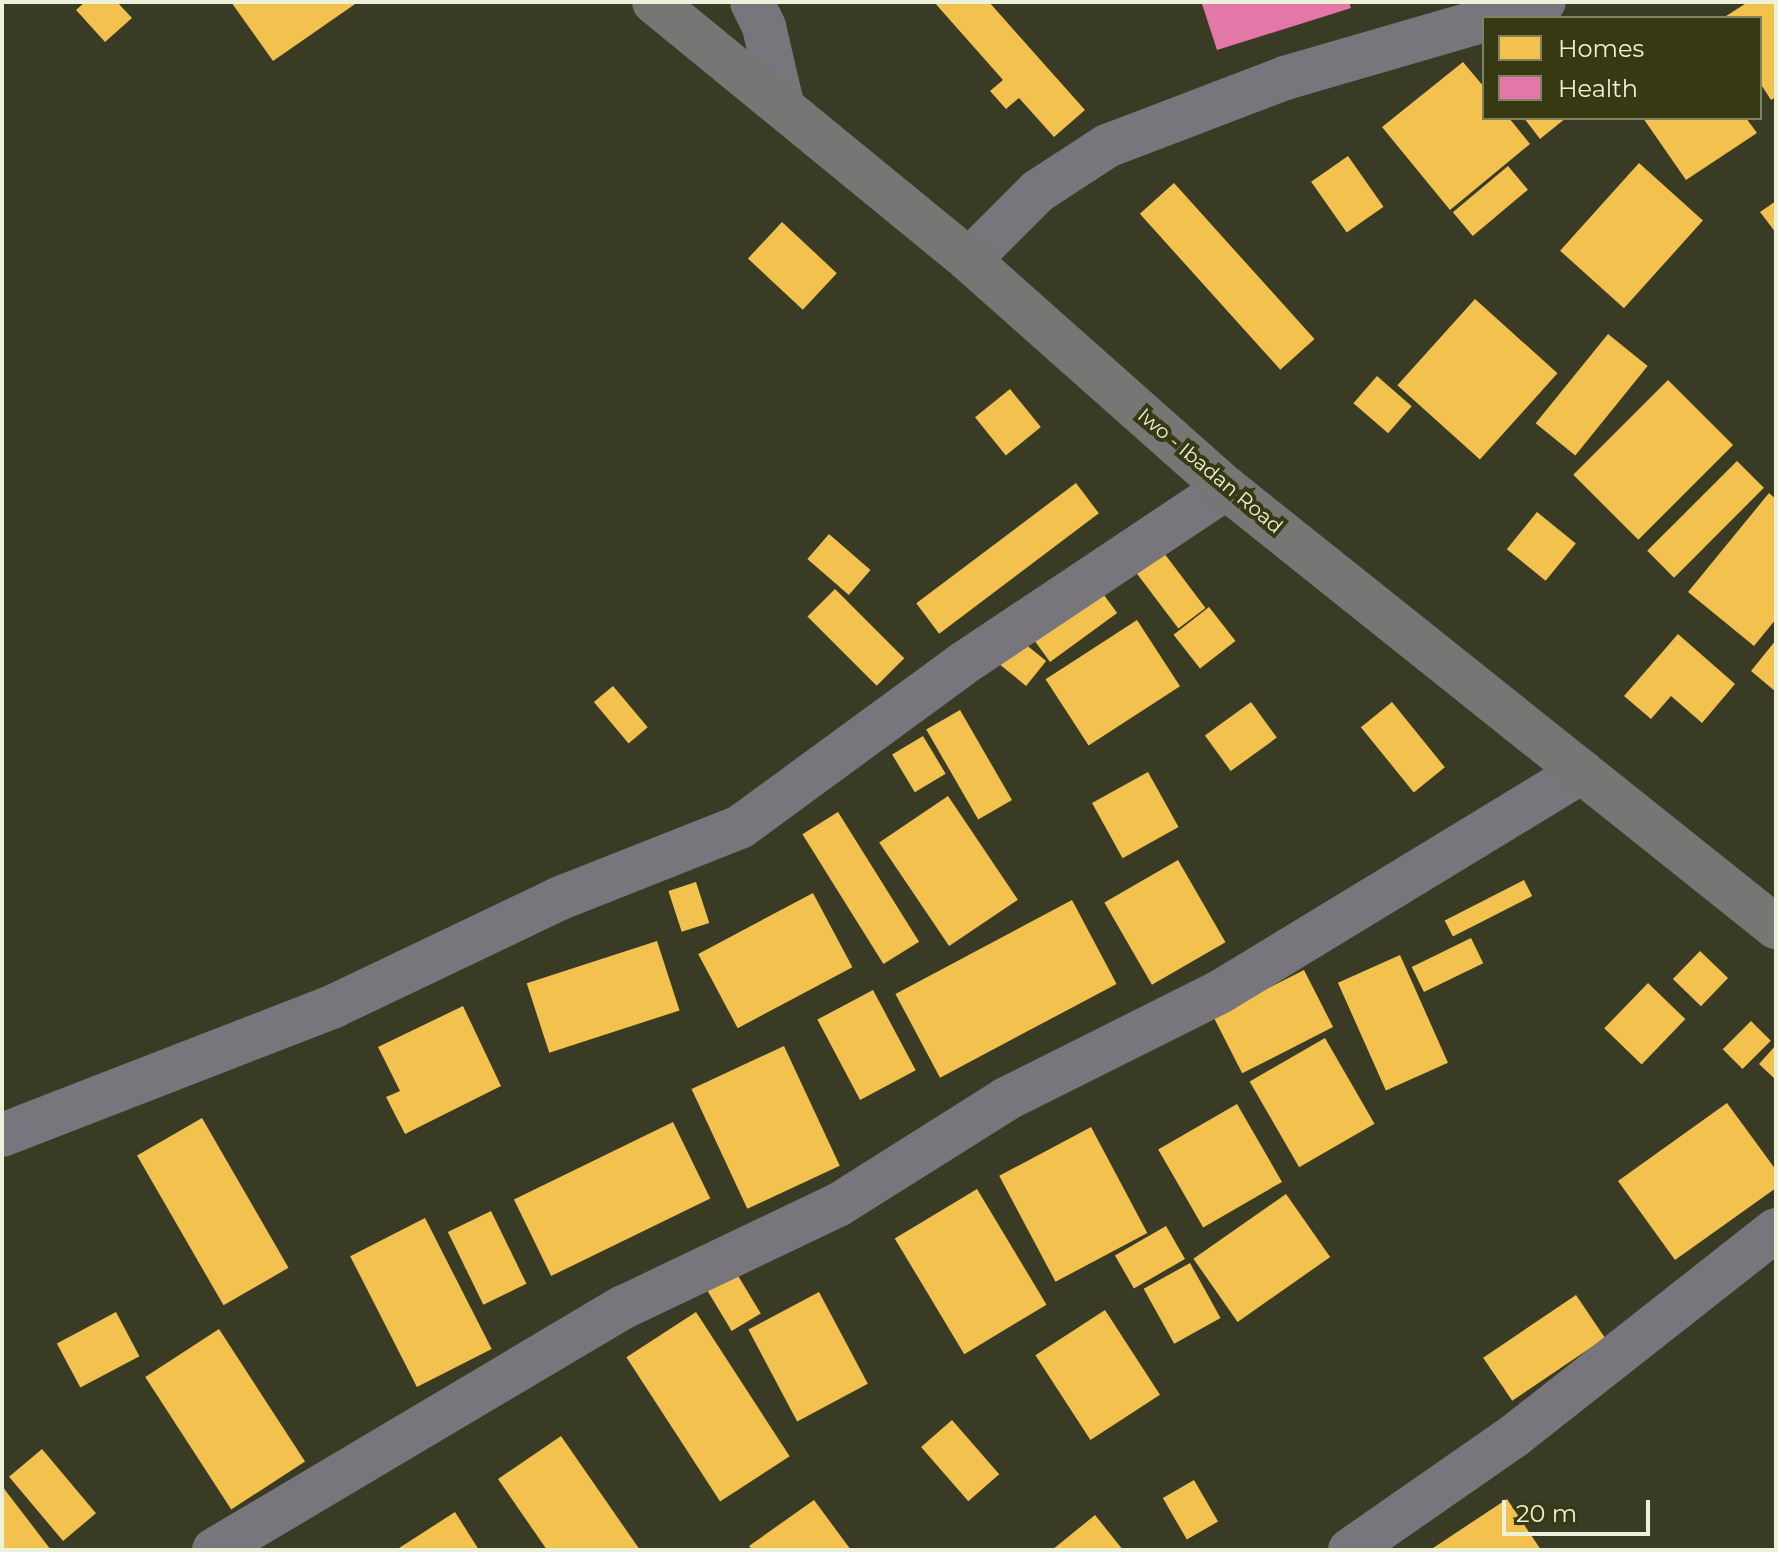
<!DOCTYPE html>
<style>
body{margin:0}
#map{position:relative;width:1778px;height:1552px;overflow:hidden;background:#393b25;font-family:Montserrat,sans-serif}
div>[style]{position:absolute}
.homes>*{inset:0;background:#f2c14e;transform-origin:0 0}
.health>*{inset:0;background:#e377a8}
.street>*{height:44px;margin:-22px;padding:0 22px;transform-origin:22px;border-radius:22px;background:#78767c}
.primary>*{height:44px;margin:-22px;padding:0 22px;transform-origin:22px;border-radius:22px;background:#767675}
span{translate:-50% -50%;white-space:nowrap;text-align:center;line-height:1.15;-webkit-text-stroke:8px #363911;paint-order:stroke}
.street-label{font-size:20px;color:#edf1da}
.frame{position:absolute;inset:0;border:4px solid #edf1da;pointer-events:none}
.legend{position:absolute;left:1482px;top:16px;width:280px;height:104px;box-sizing:border-box;background:#363911;border:2px solid #7f8361;margin:0;padding:10px 14px;list-style:none;font-size:24px;color:#edf1da}
.legend li{display:flex;align-items:center;gap:16px;height:40px}
.legend b{width:40px;border:2px solid #7f8361}
.scale{position:absolute;left:1502px;top:1500px;width:148px;height:36px;box-sizing:border-box;border:4px solid #edf1da;border-top:0;padding-left:10px;font-size:24px;line-height:28px;white-space:nowrap;color:#edf1da;-webkit-text-stroke:6px #363911;paint-order:stroke}
</style>
<div id="map">
<div class="homes">
<div style="clip-path:polygon(85px 2px,117px 2px,132px 18px,105px 42px,76px 10px)"></div>
<div style="clip-path:polygon(231px 2px,358px 2px,273px 61px)"></div>
<div style="clip-path:polygon(934px 2px,989px 2px,1085px 110px,1054px 137px,1019px 98px,1006px 109px,990px 91px,1003px 80px)"></div>
<div style="clip-path:polygon(1748px 2px,1776px 2px,1776px 97px,1771px 100px,1760px 83px,1760px 18px,1723px 18px)"></div>
<div style="clip-path:polygon(1463px 62px,1484px 87px,1484px 118px,1509px 118px,1530px 144px,1450px 210px,1382px 127px)"></div>
<div style="clip-path:polygon(1524px 118px,1566px 118px,1540px 139px)"></div>
<div style="clip-path:polygon(1643px 118px,1746px 118px,1757px 133px,1686px 180px)"></div>
<div style="left:1348px;top:156px;width:62px;height:45px;rotate:55deg"></div>
<div style="left:1639px;top:163px;width:86px;height:118px;rotate:42deg"></div>
<div style="left:1508px;top:166px;width:31px;height:72px;rotate:50deg"></div>
<div style="left:1174px;top:183px;width:210px;height:46px;rotate:48deg"></div>
<div style="clip-path:polygon(1776px 201px,1776px 233px,1760px 212px)"></div>
<div style="left:782px;top:222px;width:75px;height:50px;rotate:43deg"></div>
<div style="left:1475px;top:299px;width:111px;height:116px;rotate:42deg"></div>
<div style="left:1608px;top:334px;width:51px;height:115px;rotate:39deg"></div>
<div style="left:1377px;top:376px;width:46px;height:36px;rotate:41deg"></div>
<div style="left:1668px;top:380px;width:92px;height:134px;rotate:45deg"></div>
<div style="left:1010px;top:389px;width:49px;height:45px;rotate:51deg"></div>
<div style="left:1737px;top:461px;width:38px;height:127px;rotate:45deg"></div>
<div style="left:1076px;top:483px;width:38px;height:200px;rotate:53deg"></div>
<div style="clip-path:polygon(1769px 493px,1776px 499px,1776px 619px,1754px 646px,1688px 592px)"></div>
<div style="left:1537px;top:512px;width:50px;height:48px;rotate:39deg"></div>
<div style="left:829px;top:534px;width:55px;height:33px;rotate:41deg"></div>
<div style="left:1164px;top:553px;width:69px;height:34px;rotate:53deg"></div>
<div style="left:1096px;top:584px;width:36px;height:83px;rotate:54deg"></div>
<div style="left:835px;top:589px;width:98px;height:39px;rotate:45deg"></div>
<div style="left:1209px;top:607px;width:43px;height:45px;rotate:52deg"></div>
<div style="left:1137px;top:620px;width:79px;height:109px;rotate:57deg"></div>
<div style="clip-path:polygon(1678px 634px,1735px 684px,1702px 723px,1671px 696px,1651px 719px,1624px 696px)"></div>
<div style="left:1019px;top:639px;width:35px;height:32px;rotate:39deg"></div>
<div style="clip-path:polygon(1776px 640px,1776px 692px,1751px 671px)"></div>
<div style="left:613px;top:686px;width:54px;height:25px;rotate:50deg"></div>
<div style="left:1251px;top:702px;width:44px;height:57px;rotate:54deg"></div>
<div style="left:1392px;top:702px;width:84px;height:40px;rotate:51deg"></div>
<div style="left:960px;top:710px;width:104px;height:39px;rotate:60deg"></div>
<div style="left:923px;top:736px;width:44px;height:36px;rotate:59deg"></div>
<div style="left:1148px;top:772px;width:63px;height:64px;rotate:61deg"></div>
<div style="left:948px;top:796px;width:125px;height:83px;rotate:56deg"></div>
<div style="left:838px;top:812px;width:153px;height:42px;rotate:58deg"></div>
<div style="left:1178px;top:860px;width:95px;height:85px;rotate:60deg"></div>
<div style="left:1524px;top:880px;width:18px;height:89px;rotate:63deg"></div>
<div style="left:696px;top:882px;width:43px;height:29px;rotate:72deg"></div>
<div style="left:813px;top:893px;width:84px;height:130px;rotate:62deg"></div>
<div style="left:1072px;top:900px;width:95px;height:200px;rotate:62deg"></div>
<div style="left:1471px;top:938px;width:28px;height:66px;rotate:64deg"></div>
<div style="left:657px;top:941px;width:73px;height:137px;rotate:72deg"></div>
<div style="left:1700px;top:951px;width:39px;height:39px;rotate:44deg"></div>
<div style="left:1400px;top:955px;width:118px;height:68px;rotate:66deg"></div>
<div style="left:1304px;top:970px;width:64px;height:102px;rotate:63deg"></div>
<div style="left:1648px;top:983px;width:52px;height:63px;rotate:44deg"></div>
<div style="left:873px;top:990px;width:91px;height:63px;rotate:62deg"></div>
<div style="clip-path:polygon(463px 1006px,501px 1086px,405px 1134px,386px 1097px,400px 1091px,378px 1047px)"></div>
<div style="left:1751px;top:1021px;width:28px;height:40px;rotate:45deg"></div>
<div style="left:1325px;top:1038px;width:99px;height:87px;rotate:60deg"></div>
<div style="clip-path:polygon(1776px 1045px,1776px 1080px,1759px 1064px)"></div>
<div style="left:784px;top:1046px;width:132px;height:102px;rotate:65deg"></div>
<div style="clip-path:polygon(1727px 1103px,1776px 1170px,1776px 1188px,1675px 1260px,1618px 1181px)"></div>
<div style="left:1237px;top:1104px;width:90px;height:91px;rotate:60deg"></div>
<div style="left:202px;top:1118px;width:173px;height:75px;rotate:60deg"></div>
<div style="left:673px;top:1122px;width:85px;height:177px;rotate:64deg"></div>
<div style="left:1091px;top:1127px;width:120px;height:104px;rotate:62deg"></div>
<div style="left:977px;top:1189px;width:135px;height:96px;rotate:59deg"></div>
<div style="left:1286px;top:1194px;width:77px;height:113px;rotate:55deg"></div>
<div style="left:491px;top:1211px;width:81px;height:48px;rotate:64deg"></div>
<div style="left:425px;top:1218px;width:147px;height:84px;rotate:63deg"></div>
<div style="left:1166px;top:1226px;width:38px;height:59px;rotate:60deg"></div>
<div style="left:1190px;top:1263px;width:63px;height:53px;rotate:61deg"></div>
<div style="left:734px;top:1269px;width:52px;height:34px;rotate:59deg"></div>
<div style="left:819px;top:1292px;width:104px;height:80px;rotate:62deg"></div>
<div style="left:1576px;top:1295px;width:52px;height:112px;rotate:56deg"></div>
<div style="left:1105px;top:1310px;width:101px;height:83px;rotate:57deg"></div>
<div style="left:116px;top:1312px;width:50px;height:67px;rotate:62deg"></div>
<div style="left:696px;top:1312px;width:172px;height:83px;rotate:57deg"></div>
<div style="left:219px;top:1329px;width:158px;height:88px;rotate:57deg"></div>
<div style="left:952px;top:1420px;width:72px;height:41px;rotate:49deg"></div>
<div style="clip-path:polygon(561px 1436px,640px 1550px,547px 1550px,498px 1479px)"></div>
<div style="left:42px;top:1449px;width:84px;height:43px;rotate:50deg"></div>
<div style="left:1194px;top:1480px;width:48px;height:36px;rotate:60deg"></div>
<div style="clip-path:polygon(2px 1486px,51px 1550px,2px 1550px)"></div>
<div style="clip-path:polygon(1507px 1499px,1541px 1550px,1430px 1550px)"></div>
<div style="clip-path:polygon(814px 1500px,851px 1550px,752px 1550px,749px 1546px)"></div>
<div style="clip-path:polygon(455px 1512px,479px 1550px,396px 1550px)"></div>
<div style="clip-path:polygon(1095px 1515px,1123px 1550px,1052px 1550px)"></div>
</div>
<div class="health">
<div style="clip-path:polygon(1349px 2px,1351px 8px,1217px 50px,1202px 4px)"></div>
</div>
<div class="street">
<div style="left:752px;top:2px;width:28px;rotate:64deg"></div>
<div style="left:764px;top:27px;width:79px;rotate:76.8deg"></div>
<div style="left:1490px;top:18px;width:56px;rotate:-16.5deg"></div>
<div style="left:969px;top:260px;width:98px;rotate:-45deg"></div>
<div style="left:1038px;top:191px;width:82px;rotate:-33.1deg"></div>
<div style="left:1107px;top:146px;width:191px;rotate:-20.9deg"></div>
<div style="left:1285px;top:78px;width:207px;rotate:-16.2deg"></div>
<div style="left:2px;top:1135px;width:356px;rotate:-21.2deg"></div>
<div style="left:334px;top:1006px;width:248px;rotate:-25.5deg"></div>
<div style="left:558px;top:899px;width:196px;rotate:-21.6deg"></div>
<div style="left:740px;top:827px;width:274px;rotate:-36.2deg"></div>
<div style="left:961px;top:665px;width:319px;rotate:-33.7deg"></div>
<div style="left:214px;top:1550px;width:477px;rotate:-30.7deg"></div>
<div style="left:624px;top:1307px;width:237px;rotate:-25.5deg"></div>
<div style="left:838px;top:1205px;width:199px;rotate:-32.2deg"></div>
<div style="left:1006px;top:1099px;width:237px;rotate:-26.6deg"></div>
<div style="left:1218px;top:993px;width:426px;rotate:-31.3deg"></div>
<div style="left:1350px;top:1550px;width:200px;rotate:-34.8deg"></div>
<div style="left:1514px;top:1436px;width:333px;rotate:-38.2deg"></div>
</div>
<div class="primary">
<div style="left:654px;top:2px;width:407px;rotate:39.3deg"></div>
<div style="left:969px;top:260px;width:344px;rotate:41.6deg"></div>
<div style="left:1226px;top:488px;width:704px;rotate:38.6deg"></div>
</div>
<div class="street-label">
<span style="left:1210px;top:471px;rotate:40deg">Iwo - Ibadan Road</span>
</div>
<div class="frame"></div>
<ul class="legend">
<li><b style="height:22px;background:#f2c14e"></b>Homes</li>
<li><b style="height:22px;background:#e377a8"></b>Health</li>
</ul>
<div class="scale">20 m</div>
</div>
